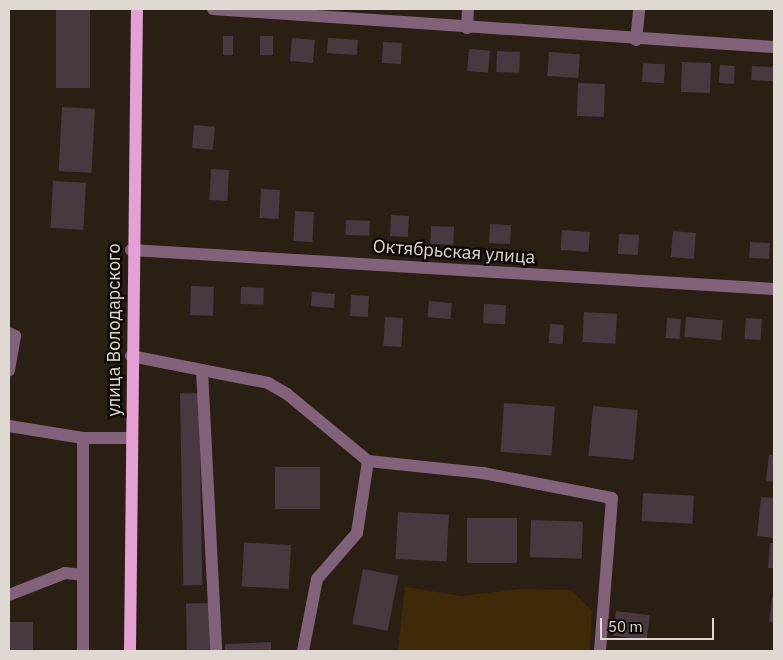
<!DOCTYPE html>
<meta charset="utf-8">
<style>
body{margin:0}
#map{position:relative;width:783px;height:660px;overflow:hidden;background:#291f13;font-family:"IBM Plex Sans",sans-serif}
div>[style]{position:absolute}
.green>*{inset:0;background:#402908}
.building>*{inset:0;background:#483840;transform-origin:0 0}
.minor>*{height:12px;margin:-6px;padding:0 6px;transform-origin:6px;border-radius:6px;background:#82617a}
.major>*{height:12px;margin:-6px;padding:0 6px;transform-origin:6px;border-radius:6px;background:#e5a1d6}
span{translate:-50% -50%;white-space:nowrap;text-align:center;line-height:1.15;-webkit-text-stroke:5px #0f0a06;paint-order:stroke}
.street-label{font-size:18px;color:#e0d9d1}
.frame{position:absolute;inset:0;border:10px solid #e0d9d1;pointer-events:none}
.scale{position:absolute;left:600px;top:618px;width:114px;height:22px;box-sizing:border-box;border:2px solid #e0d9d1;border-top:0;padding-left:6px;font-size:15px;line-height:18px;white-space:nowrap;color:#e0d9d1;-webkit-text-stroke:4px #0f0a06;paint-order:stroke}
</style>
<div id="map">
<div class="green">
<div style="clip-path:polygon(405px 587px,462px 596px,520px 589px,571px 590px,592px 611px,590px 651px,398px 651px)"></div>
</div>
<div class="building">
<div style="left:56px;top:9px;width:34px;height:79px"></div>
<div style="left:223px;top:36px;width:10px;height:19px"></div>
<div style="left:260px;top:36px;width:13px;height:19px"></div>
<div style="left:292px;top:38px;width:23px;height:23px;rotate:5deg"></div>
<div style="left:328px;top:38px;width:30px;height:15px;rotate:4deg"></div>
<div style="left:383px;top:42px;width:19px;height:21px;rotate:3deg"></div>
<div style="left:469px;top:49px;width:21px;height:22px;rotate:5deg"></div>
<div style="left:497px;top:51px;width:23px;height:21px;rotate:2deg"></div>
<div style="left:549px;top:52px;width:31px;height:24px;rotate:4deg"></div>
<div style="left:682px;top:62px;width:29px;height:30px;rotate:2deg"></div>
<div style="left:643px;top:63px;width:22px;height:19px;rotate:3deg"></div>
<div style="left:720px;top:65px;width:15px;height:18px;rotate:4deg"></div>
<div style="left:752px;top:66px;width:22px;height:14px;rotate:3deg"></div>
<div style="left:578px;top:83px;width:27px;height:33px;rotate:2deg"></div>
<div style="left:62px;top:107px;width:33px;height:64px;rotate:3deg"></div>
<div style="left:194px;top:125px;width:21px;height:23px;rotate:5deg"></div>
<div style="left:211px;top:169px;width:18px;height:31px;rotate:3deg"></div>
<div style="left:53px;top:181px;width:33px;height:47px;rotate:3deg"></div>
<div style="left:261px;top:189px;width:19px;height:29px;rotate:3deg"></div>
<div style="left:295px;top:211px;width:19px;height:30px;rotate:3deg"></div>
<div style="left:391px;top:215px;width:18px;height:21px;rotate:3deg"></div>
<div style="left:346px;top:220px;width:24px;height:15px;rotate:2deg"></div>
<div style="left:490px;top:224px;width:21px;height:19px;rotate:3deg"></div>
<div style="left:431px;top:226px;width:23px;height:18px;rotate:2deg"></div>
<div style="left:562px;top:230px;width:28px;height:20px;rotate:4deg"></div>
<div style="left:673px;top:231px;width:23px;height:26px;rotate:5deg"></div>
<div style="left:619px;top:234px;width:20px;height:20px;rotate:3deg"></div>
<div style="left:750px;top:242px;width:20px;height:16px;rotate:3deg"></div>
<div style="left:191px;top:286px;width:23px;height:29px;rotate:2deg"></div>
<div style="left:241px;top:287px;width:23px;height:17px;rotate:2deg"></div>
<div style="left:312px;top:292px;width:23px;height:14px;rotate:5deg"></div>
<div style="left:351px;top:295px;width:18px;height:21px;rotate:3deg"></div>
<div style="left:429px;top:301px;width:23px;height:16px;rotate:5deg"></div>
<div style="left:484px;top:304px;width:22px;height:19px;rotate:3deg"></div>
<div style="left:584px;top:312px;width:33px;height:30px;rotate:3deg"></div>
<div style="left:385px;top:317px;width:18px;height:29px;rotate:3deg"></div>
<div style="left:686px;top:317px;width:37px;height:20px;rotate:5deg"></div>
<div style="left:667px;top:318px;width:14px;height:20px;rotate:4deg"></div>
<div style="left:746px;top:318px;width:16px;height:21px;rotate:4deg"></div>
<div style="left:550px;top:324px;width:14px;height:19px;rotate:4deg"></div>
<div style="left:199px;top:393px;width:192px;height:19px;rotate:89deg"></div>
<div style="left:504px;top:403px;width:51px;height:49px;rotate:4deg"></div>
<div style="left:593px;top:406px;width:45px;height:50px;rotate:5deg"></div>
<div style="clip-path:polygon(769px 455px,774px 455px,774px 482px,766px 481px)"></div>
<div style="left:320px;top:467px;width:42px;height:45px;rotate:90deg"></div>
<div style="left:643px;top:493px;width:51px;height:28px;rotate:3deg"></div>
<div style="clip-path:polygon(761px 497px,774px 498px,774px 538px,757px 536px)"></div>
<div style="left:398px;top:512px;width:51px;height:47px;rotate:3deg"></div>
<div style="left:467px;top:518px;width:50px;height:45px"></div>
<div style="left:531px;top:520px;width:52px;height:37px;rotate:2deg"></div>
<div style="clip-path:polygon(770px 543px,774px 543px,774px 568px,768px 568px)"></div>
<div style="left:291px;top:545px;width:44px;height:47px;rotate:93deg"></div>
<div style="left:363px;top:569px;width:36px;height:56px;rotate:11deg"></div>
<div style="clip-path:polygon(772px 597px,774px 598px,774px 623px,769px 622px)"></div>
<div style="left:209px;top:603px;width:48px;height:23px;rotate:89deg"></div>
<div style="left:616px;top:611px;width:34px;height:25px;rotate:7deg"></div>
<div style="left:9px;top:622px;width:24px;height:29px"></div>
<div style="clip-path:polygon(271px 642px,271px 651px,225px 651px,225px 644px)"></div>
</div>
<div class="minor">
<div style="left:213px;top:9px;width:562px;rotate:3.88deg"></div>
<div style="left:467px;top:28px;width:19px;rotate:-87deg"></div>
<div style="left:636px;top:40px;width:31px;rotate:-84deg"></div>
<div style="left:131px;top:250px;width:644px;rotate:3.47deg"></div>
<div style="left:9px;top:333px;width:7px;rotate:27deg"></div>
<div style="left:15px;top:336px;width:35px;rotate:100deg"></div>
<div style="left:131px;top:356px;width:140px;rotate:11.1deg"></div>
<div style="left:268px;top:383px;width:22px;rotate:30deg"></div>
<div style="left:287px;top:394px;width:105px;rotate:39.6deg"></div>
<div style="left:368px;top:461px;width:116px;rotate:6deg"></div>
<div style="left:483px;top:473px;width:131px;rotate:11deg"></div>
<div style="left:612px;top:498px;width:153px;rotate:94.5deg"></div>
<div style="left:202px;top:370px;width:281px;rotate:87.1deg"></div>
<div style="left:9px;top:426px;width:75px;rotate:9.2deg"></div>
<div style="left:9px;top:595px;width:60px;rotate:-21.4deg"></div>
<div style="left:65px;top:573px;width:18px;rotate:6deg"></div>
<div style="left:83px;top:651px;width:213px;rotate:-90deg"></div>
<div style="left:83px;top:438px;width:48px"></div>
<div style="left:303px;top:651px;width:73px;rotate:-79deg"></div>
<div style="left:317px;top:579px;width:61px;rotate:-49deg"></div>
<div style="left:357px;top:533px;width:73px;rotate:-81.3deg"></div>
</div>
<div class="major">
<div style="left:130px;top:651px;width:642px;rotate:-89.38deg"></div>
</div>
<div class="street-label">
<span style="left:454px;top:252px;rotate:4deg">Октябрьская улица</span>
<span style="left:114px;top:330px;rotate:-90deg">улица Володарского</span>
</div>
<div class="frame"></div>
<div class="scale">50 m</div>
</div>
